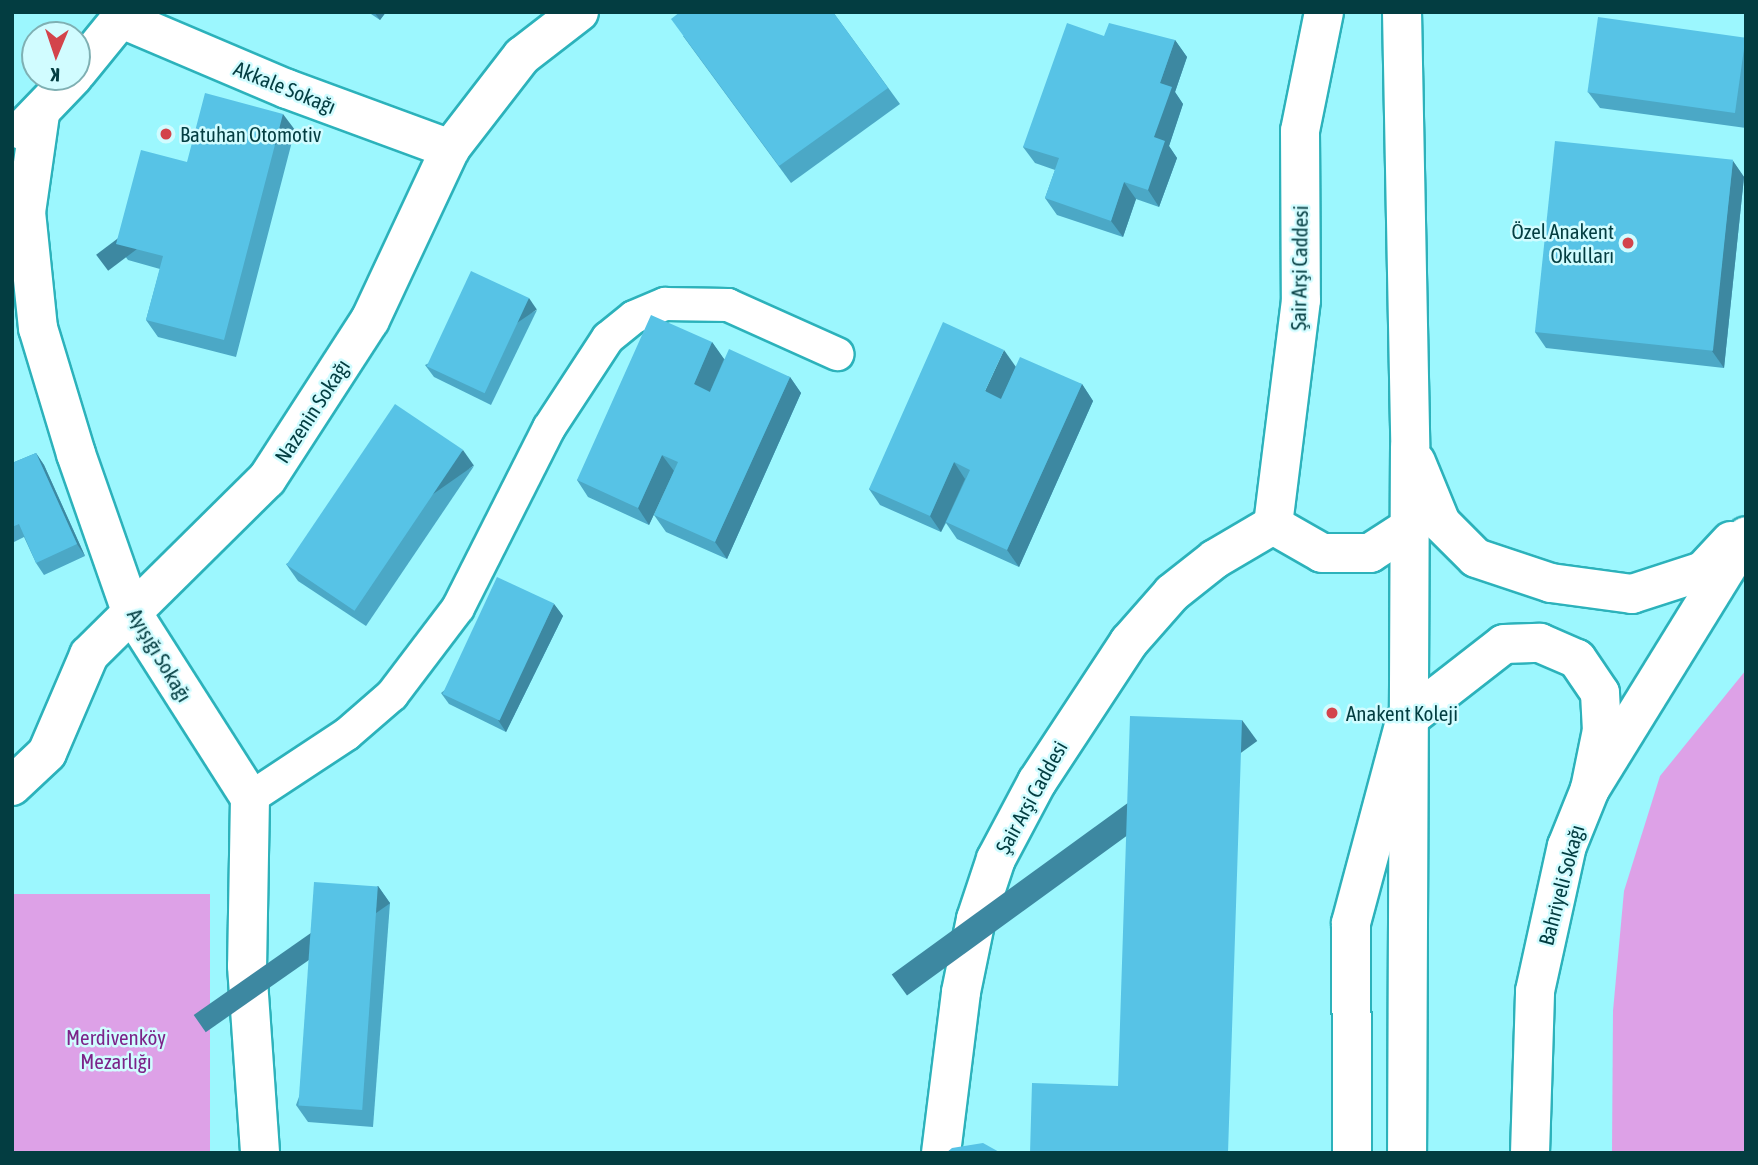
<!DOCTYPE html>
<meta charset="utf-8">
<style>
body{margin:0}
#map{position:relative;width:1758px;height:1165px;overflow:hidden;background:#9cf7fe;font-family:"Asap Condensed",sans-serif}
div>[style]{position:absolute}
.green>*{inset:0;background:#dda1e7;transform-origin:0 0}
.roads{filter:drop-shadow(2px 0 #2cb2bb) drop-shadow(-2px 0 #2cb2bb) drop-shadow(0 2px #2cb2bb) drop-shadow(0 -2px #2cb2bb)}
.lane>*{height:32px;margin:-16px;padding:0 16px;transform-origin:16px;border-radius:16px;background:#fff}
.street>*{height:38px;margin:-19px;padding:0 19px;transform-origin:19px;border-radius:19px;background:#fff}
.primary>*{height:38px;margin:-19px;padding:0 19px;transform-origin:19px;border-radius:19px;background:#fff}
.wall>*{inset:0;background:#4ba8c6}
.shaded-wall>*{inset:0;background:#3d88a1;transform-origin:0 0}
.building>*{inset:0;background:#57c3e6;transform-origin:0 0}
.dots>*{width:19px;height:19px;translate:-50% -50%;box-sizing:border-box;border:4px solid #d1fcff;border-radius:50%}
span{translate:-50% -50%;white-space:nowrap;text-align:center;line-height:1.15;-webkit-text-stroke:5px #d1fcff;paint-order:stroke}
.street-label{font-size:21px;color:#033d41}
.poi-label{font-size:21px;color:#033d41}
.left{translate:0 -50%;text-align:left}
.right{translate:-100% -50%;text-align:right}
.park-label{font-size:21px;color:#7c2389}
.frame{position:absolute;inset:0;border:14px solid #033d41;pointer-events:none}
.north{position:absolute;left:21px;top:21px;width:70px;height:70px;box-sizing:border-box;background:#d1fcff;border:2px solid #7fb0b3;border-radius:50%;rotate:182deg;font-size:19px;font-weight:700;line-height:28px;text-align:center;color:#033d41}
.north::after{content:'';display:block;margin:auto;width:24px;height:32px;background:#d3444b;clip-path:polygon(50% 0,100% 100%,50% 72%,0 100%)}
</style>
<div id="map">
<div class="green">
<div style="clip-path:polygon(1746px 670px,1746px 1153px,1612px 1153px,1613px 1011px,1624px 891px,1660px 776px)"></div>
<div style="left:12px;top:894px;width:198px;height:259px"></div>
</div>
<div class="roads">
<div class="lane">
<div style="left:250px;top:798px;width:116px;rotate:-33.4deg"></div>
<div style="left:347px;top:734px;width:60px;rotate:-40.9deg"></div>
<div style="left:392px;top:695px;width:109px;rotate:-52.8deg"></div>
<div style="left:458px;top:608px;width:202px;rotate:-63.2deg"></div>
<div style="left:549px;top:428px;width:108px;rotate:-56.8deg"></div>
<div style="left:608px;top:338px;width:33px;rotate:-39deg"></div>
<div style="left:634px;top:317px;width:34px;rotate:-23deg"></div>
<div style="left:665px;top:304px;width:63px;rotate:0.9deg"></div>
<div style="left:728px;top:305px;width:120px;rotate:24.2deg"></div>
</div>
<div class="street">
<div style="left:1324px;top:12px;width:121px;rotate:101.4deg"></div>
<div style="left:1300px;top:131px;width:169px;rotate:89.7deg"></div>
<div style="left:1301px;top:300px;width:227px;rotate:97.1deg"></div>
<div style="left:1273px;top:525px;width:56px;rotate:29.7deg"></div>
<div style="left:1322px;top:553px;width:48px"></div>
<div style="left:1370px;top:553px;width:48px;rotate:-33deg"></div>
<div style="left:122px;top:19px;width:179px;rotate:23deg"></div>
<div style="left:287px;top:89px;width:174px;rotate:20.2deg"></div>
<div style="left:77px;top:72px;width:77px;rotate:-50.8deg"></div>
<div style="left:40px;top:114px;width:99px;rotate:98.1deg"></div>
<div style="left:26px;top:212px;width:117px;rotate:84.1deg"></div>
<div style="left:38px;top:328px;width:132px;rotate:73.2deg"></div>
<div style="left:76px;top:454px;width:166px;rotate:70.7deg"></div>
<div style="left:131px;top:611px;width:222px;rotate:57.5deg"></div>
<div style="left:250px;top:798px;width:168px;rotate:91deg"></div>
<div style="left:247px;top:966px;width:187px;rotate:86deg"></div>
<div style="left:22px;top:130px;width:74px;rotate:-46.1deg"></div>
<div style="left:12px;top:786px;width:48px;rotate:-43.3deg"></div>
<div style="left:47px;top:753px;width:107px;rotate:-66.8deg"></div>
<div style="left:89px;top:655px;width:250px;rotate:-44.7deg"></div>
<div style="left:267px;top:479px;width:189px;rotate:-57.1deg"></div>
<div style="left:370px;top:320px;width:189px;rotate:-64.9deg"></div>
<div style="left:450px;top:149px;width:118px;rotate:-52.3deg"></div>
<div style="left:522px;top:56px;width:72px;rotate:-37.7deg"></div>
<div style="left:941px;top:1153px;width:162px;rotate:-82.9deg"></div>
<div style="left:961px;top:992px;width:75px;rotate:-78.4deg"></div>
<div style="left:976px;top:919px;width:63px;rotate:-71.6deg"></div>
<div style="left:996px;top:859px;width:87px;rotate:-62deg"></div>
<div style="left:1037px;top:782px;width:168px;rotate:-56.7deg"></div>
<div style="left:1129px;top:642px;width:65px;rotate:-48.7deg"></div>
<div style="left:1172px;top:593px;width:55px;rotate:-38.3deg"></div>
<div style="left:1215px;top:559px;width:67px;rotate:-30.4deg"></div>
</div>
<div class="primary">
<div style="left:1402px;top:12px;width:435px;rotate:88.9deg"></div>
<div style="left:1410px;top:447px;width:706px;rotate:90.24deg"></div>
<div style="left:1416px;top:462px;width:66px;rotate:67.7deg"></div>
<div style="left:1441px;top:523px;width:49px;rotate:45deg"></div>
<div style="left:1476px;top:558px;width:79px;rotate:18.4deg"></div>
<div style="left:1551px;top:583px;width:82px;rotate:7.7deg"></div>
<div style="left:1632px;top:594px;width:75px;rotate:-17.9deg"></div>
<div style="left:1703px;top:571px;width:41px;rotate:-47deg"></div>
<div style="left:1352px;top:1153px;width:230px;rotate:-90.2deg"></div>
<div style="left:1351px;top:923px;width:209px;rotate:-75deg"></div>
<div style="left:1405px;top:721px;width:125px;rotate:-37.9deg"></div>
<div style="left:1504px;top:644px;width:36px;rotate:-2deg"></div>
<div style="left:1540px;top:643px;width:40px;rotate:23.4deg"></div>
<div style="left:1577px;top:659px;width:41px;rotate:55.9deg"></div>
<div style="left:1600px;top:693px;width:37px;rotate:87deg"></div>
<div style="left:1602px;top:730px;width:60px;rotate:101.5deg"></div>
<div style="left:1530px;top:1153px;width:162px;rotate:-88.2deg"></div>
<div style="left:1535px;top:991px;width:148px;rotate:-77.6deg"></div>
<div style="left:1567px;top:846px;width:61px;rotate:-68deg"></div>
<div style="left:1590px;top:789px;width:297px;rotate:-58.3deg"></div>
</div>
</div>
<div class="wall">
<div style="clip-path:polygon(368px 12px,386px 12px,380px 20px)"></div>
<div style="clip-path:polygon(833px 12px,900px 104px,791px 183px,683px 36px)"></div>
<div style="clip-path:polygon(1104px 36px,1175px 40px,1187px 57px,1175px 92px,1183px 104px,1169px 146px,1177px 158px,1159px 207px,1136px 199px,1123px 237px,1057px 215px,1045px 198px,1055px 170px,1035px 163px,1023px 147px)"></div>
<div style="clip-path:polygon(1746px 37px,1746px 128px,1600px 108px,1588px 92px)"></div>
<div style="clip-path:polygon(295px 130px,236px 357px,158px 337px,146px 320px,160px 269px,128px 260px,116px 244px,187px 162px)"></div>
<div style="clip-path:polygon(1733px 161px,1744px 177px,1724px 368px,1546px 348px,1535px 332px)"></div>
<div style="clip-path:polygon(537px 310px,491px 405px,434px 377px,425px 365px)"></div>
<div style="clip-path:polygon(712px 342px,724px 359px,790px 377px,801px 393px,727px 559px,666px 532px,654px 515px,674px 471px,649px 525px,588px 497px,577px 480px)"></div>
<div style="clip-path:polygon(1016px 367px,1082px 384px,1093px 401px,1019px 567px,957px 539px,946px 523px,941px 532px,880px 505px,869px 489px)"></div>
<div style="clip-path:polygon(36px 453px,44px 465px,85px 556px,44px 575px,36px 563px,24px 537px,12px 543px,12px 463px)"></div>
<div style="clip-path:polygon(474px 466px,366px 626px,298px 581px,286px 564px)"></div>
<div style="clip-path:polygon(554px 604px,563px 616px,506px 732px,449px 704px,441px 693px)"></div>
<div style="clip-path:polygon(378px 886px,390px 903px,373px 1127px,308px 1122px,296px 1105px)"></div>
</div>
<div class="shaded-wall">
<div style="clip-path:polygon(374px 12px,386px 12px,380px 20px)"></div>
<div style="clip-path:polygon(1175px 40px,1187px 57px,1175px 92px,1183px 104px,1169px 146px,1177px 158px,1159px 207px,1148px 190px,1160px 83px)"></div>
<div style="left:283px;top:114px;width:20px;height:234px;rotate:53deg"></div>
<div style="clip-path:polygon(1733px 161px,1744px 177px,1724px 368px,1712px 351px)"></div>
<div style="clip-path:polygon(1124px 182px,1136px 199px,1123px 237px,1111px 221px)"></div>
<div style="left:529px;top:298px;width:14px;height:106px;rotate:56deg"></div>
<div style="clip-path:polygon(712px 342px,724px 359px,706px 401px,694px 384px)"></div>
<div style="clip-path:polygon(1004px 350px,1016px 367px,997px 408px,985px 391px)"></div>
<div style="clip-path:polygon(790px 377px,801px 393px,727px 559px,715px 542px)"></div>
<div style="clip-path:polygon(1082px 384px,1093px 401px,1019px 567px,1007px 550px)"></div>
<div style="left:463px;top:450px;width:19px;height:193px;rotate:55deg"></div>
<div style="clip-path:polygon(36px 453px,44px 465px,85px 556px,77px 544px)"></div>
<div style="clip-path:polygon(662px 455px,674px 471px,649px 525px,638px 508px)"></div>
<div style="clip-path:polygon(954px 462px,965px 479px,941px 532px,930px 516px)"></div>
<div style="clip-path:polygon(554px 604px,563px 616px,506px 732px,498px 720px)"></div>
<div style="left:1242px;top:720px;width:26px;height:433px;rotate:54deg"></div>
<div style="left:378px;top:886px;width:21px;height:225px;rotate:55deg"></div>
</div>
<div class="building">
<div style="clip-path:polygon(680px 12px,833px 12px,888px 88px,779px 166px,671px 19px)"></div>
<div style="left:1598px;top:17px;width:149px;height:76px;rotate:8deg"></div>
<div style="clip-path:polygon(1067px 23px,1104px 36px,1109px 23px,1175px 40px,1160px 83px,1172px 87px,1154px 137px,1165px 141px,1148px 190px,1124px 182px,1111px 221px,1045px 198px,1059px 158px,1023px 147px)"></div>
<div style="clip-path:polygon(205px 93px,283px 114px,224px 340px,146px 320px,163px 256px,116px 244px,141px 150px,187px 162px)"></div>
<div style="left:1555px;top:141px;width:179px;height:192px;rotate:6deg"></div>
<div style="left:471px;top:271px;width:64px;height:105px;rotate:25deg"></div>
<div style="clip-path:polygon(651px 315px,712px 342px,694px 384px,710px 392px,729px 349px,790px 377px,715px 542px,654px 515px,678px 462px,662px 455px,638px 508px,577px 480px)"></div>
<div style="clip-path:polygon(943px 322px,1004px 350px,985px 391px,1001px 399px,1020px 357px,1082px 384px,1007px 550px,946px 522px,970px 470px,954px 462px,930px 516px,869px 489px)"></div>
<div style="left:395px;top:404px;width:82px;height:194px;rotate:34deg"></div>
<div style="clip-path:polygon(36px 453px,77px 544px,36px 563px,19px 524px,12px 527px,12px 463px)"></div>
<div style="left:497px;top:577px;width:63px;height:129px;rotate:25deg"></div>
<div style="clip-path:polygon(1130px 716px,1242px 720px,1228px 1153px,1030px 1153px,1032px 1083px,1118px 1086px)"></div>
<div style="left:314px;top:882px;width:64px;height:224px;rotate:4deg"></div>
<div style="clip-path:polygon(983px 1143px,1001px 1153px,946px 1153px,952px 1148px)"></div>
</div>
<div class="dots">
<div style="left:166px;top:134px;background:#d3444b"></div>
<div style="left:1628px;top:243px;background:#d3444b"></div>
<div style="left:1332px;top:713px;background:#d3444b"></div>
</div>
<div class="street-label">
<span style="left:285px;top:87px;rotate:22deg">Akkale Sokağı</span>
<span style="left:1299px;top:268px;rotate:-89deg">Şair Arşi Caddesi</span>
<span style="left:312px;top:411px;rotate:-57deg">Nazenin Sokağı</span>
<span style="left:160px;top:655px;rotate:59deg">Ayışığı Sokağı</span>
<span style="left:1031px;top:797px;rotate:-61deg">Şair Arşi Caddesi</span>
<span style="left:1561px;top:885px;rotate:-75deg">Bahriyeli Sokağı</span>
</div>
<div class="poi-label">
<span class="left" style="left:180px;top:134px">Batuhan Otomotiv</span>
<span class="right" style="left:1614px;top:243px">Özel Anakent<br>Okulları</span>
<span class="left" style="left:1346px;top:713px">Anakent Koleji</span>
</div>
<div class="park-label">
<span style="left:116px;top:1049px">Merdivenköy<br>Mezarlığı</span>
</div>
<div class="frame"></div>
<div class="north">K</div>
</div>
